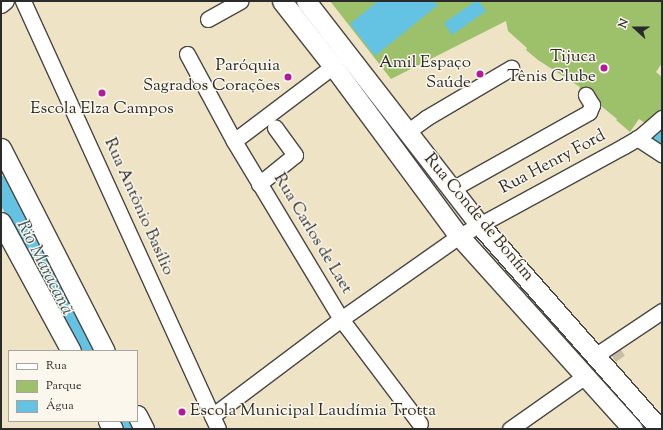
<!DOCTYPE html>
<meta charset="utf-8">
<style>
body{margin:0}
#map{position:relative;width:663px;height:430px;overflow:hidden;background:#efe3c5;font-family:"Sorts Mill Goudy",serif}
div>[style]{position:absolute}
.green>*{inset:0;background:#9dc16b}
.water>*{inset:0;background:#64c2e2}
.river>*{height:19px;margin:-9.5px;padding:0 9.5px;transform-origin:9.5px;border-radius:9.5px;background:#64c2e2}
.minor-tunnel>*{height:15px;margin-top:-7.5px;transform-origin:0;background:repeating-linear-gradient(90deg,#c8bea6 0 15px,transparent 0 23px)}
.roads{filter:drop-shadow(1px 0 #484742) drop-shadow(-1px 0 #484742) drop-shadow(0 1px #484742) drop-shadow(0 -1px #484742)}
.minor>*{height:15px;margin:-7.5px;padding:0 7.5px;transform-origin:7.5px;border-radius:7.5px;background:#fff}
.major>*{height:19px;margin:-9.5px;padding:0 9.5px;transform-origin:9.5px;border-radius:9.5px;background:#fff}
.dots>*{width:11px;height:11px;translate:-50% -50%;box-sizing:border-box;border:2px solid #fbf7ec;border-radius:50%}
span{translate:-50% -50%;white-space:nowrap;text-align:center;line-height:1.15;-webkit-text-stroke:3px #fbf7ec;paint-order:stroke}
.poi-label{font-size:17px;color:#2b2b2b}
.right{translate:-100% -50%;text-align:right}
.left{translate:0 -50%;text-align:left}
.street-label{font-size:17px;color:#2b2b2b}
.water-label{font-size:18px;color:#3c5862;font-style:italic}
.frame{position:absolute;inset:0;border:2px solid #2b2b2b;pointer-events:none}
.legend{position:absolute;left:8px;top:350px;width:130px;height:72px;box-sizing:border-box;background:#fbf7ec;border:1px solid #a8a59f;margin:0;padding:5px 7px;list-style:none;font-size:12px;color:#2b2b2b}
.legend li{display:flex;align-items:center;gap:8px;height:20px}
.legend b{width:20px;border:1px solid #a8a59f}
.north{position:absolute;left:615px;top:8px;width:40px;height:40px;-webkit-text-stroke:3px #fbf7ec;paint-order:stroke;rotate:291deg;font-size:11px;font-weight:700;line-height:16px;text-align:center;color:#2b2b2b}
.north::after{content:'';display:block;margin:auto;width:14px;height:18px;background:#2b2b2b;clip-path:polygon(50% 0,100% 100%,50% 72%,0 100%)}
</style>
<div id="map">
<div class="green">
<div style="clip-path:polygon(330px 1px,662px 1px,662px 63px,656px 72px,662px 77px,662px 111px,650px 126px,639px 119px,630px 132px,616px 120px,617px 119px,579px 88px,580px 87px,538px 60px,526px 50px,527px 48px,508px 31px,506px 21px,391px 79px)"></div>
</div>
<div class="water">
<div style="clip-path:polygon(378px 1px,434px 1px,438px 5px,375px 56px,350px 24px)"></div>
<div style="clip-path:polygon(476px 1px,479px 1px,486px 11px,452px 35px,444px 23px)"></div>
</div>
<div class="river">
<div style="left:659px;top:140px;width:4px;rotate:34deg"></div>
<div style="left:1px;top:185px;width:186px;rotate:62.9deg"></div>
<div style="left:123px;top:421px;width:9px;rotate:63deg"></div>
</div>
<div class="minor-tunnel">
<div style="left:593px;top:369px;width:34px;rotate:-36deg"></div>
</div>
<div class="roads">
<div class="minor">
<div style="left:23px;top:1px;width:470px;rotate:65.5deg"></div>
<div style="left:1px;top:5px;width:6px;rotate:-39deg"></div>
<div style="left:208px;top:19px;width:37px;rotate:-29deg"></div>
<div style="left:187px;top:54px;width:99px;rotate:61.6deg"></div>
<div style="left:234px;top:141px;width:208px;rotate:59deg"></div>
<div style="left:341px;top:319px;width:131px;rotate:53deg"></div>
<div style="left:407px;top:132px;width:24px;rotate:-36deg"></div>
<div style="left:426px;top:118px;width:99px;rotate:-30.5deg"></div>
<div style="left:637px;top:138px;width:30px;rotate:33deg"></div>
<div style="left:234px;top:141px;width:124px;rotate:-37.1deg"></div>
<div style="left:259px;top:184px;width:46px;rotate:-38.9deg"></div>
<div style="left:295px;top:155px;width:34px;rotate:-126deg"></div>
<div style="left:452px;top:189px;width:157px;rotate:-29.3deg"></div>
<div style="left:589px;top:112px;width:8px;rotate:-67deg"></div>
<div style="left:592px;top:105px;width:12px;rotate:-121deg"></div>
<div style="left:596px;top:355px;width:79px;rotate:-33.7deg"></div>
<div style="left:212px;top:416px;width:161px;rotate:-36.9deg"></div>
<div style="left:341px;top:319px;width:144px;rotate:-35.1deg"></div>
<div style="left:459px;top:236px;width:188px;rotate:-28.6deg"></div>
<div style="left:624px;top:146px;width:20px;rotate:-30deg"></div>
<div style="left:641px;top:136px;width:28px;rotate:-41deg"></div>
<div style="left:510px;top:429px;width:90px;rotate:-35.1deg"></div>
</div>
<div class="major">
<div style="left:282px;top:1px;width:83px;rotate:51.9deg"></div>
<div style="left:333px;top:66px;width:212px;rotate:53.5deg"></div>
<div style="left:459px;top:236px;width:260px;rotate:48deg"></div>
<div style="left:306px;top:1px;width:282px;rotate:52.2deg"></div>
<div style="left:479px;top:224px;width:273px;rotate:48.6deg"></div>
<div style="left:1px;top:148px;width:228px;rotate:62.9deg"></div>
<div style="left:1px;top:222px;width:147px;rotate:61.5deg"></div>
<div style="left:137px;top:415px;width:16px;rotate:63deg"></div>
<div style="left:108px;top:421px;width:9px;rotate:58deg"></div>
</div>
</div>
<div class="dots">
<div style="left:604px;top:68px;background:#b5179e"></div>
<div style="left:480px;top:74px;background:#b5179e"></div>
<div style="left:288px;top:77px;background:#b5179e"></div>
<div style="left:102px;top:93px;background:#b5179e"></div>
<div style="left:182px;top:412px;background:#b5179e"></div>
</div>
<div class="poi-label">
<span class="right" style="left:596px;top:68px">Tijuca<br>Tênis Clube</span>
<span class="right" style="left:471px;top:74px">Amil Espaço<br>Saúde</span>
<span class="right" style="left:280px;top:77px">Paróquia<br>Sagrados Corações</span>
<span style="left:102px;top:110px">Escola Elza Campos</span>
<span class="left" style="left:190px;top:412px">Escola Municipal Laudímia Trotta</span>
</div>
<div class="street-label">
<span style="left:553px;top:163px;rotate:-28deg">Rua Henry Ford</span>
<span style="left:138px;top:207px;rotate:66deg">Rua Antônio Basílio</span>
<span style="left:478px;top:218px;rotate:50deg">Rua Conde de Bonfim</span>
<span style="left:312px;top:234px;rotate:59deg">Rua Carlos de Laet</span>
</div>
<div class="water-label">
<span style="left:44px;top:268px;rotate:63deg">Rio Maracanã</span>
</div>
<div class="frame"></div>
<ul class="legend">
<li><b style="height:5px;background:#fff"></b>Rua</li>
<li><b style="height:11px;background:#9dc16b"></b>Parque</li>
<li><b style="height:11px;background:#64c2e2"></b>Água</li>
</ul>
<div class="north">N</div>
</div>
